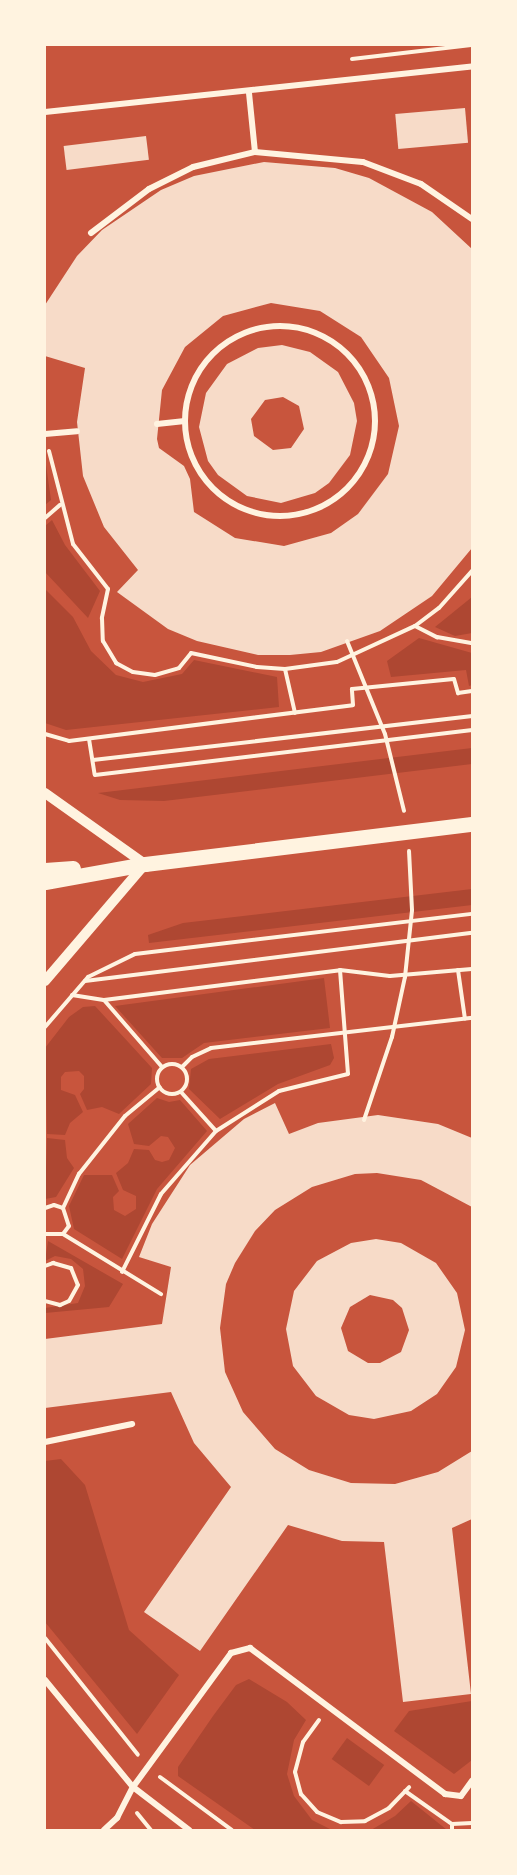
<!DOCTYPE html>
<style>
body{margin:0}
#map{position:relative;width:517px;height:1875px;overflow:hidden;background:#c8553d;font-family:"Asap Condensed",sans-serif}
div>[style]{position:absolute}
.green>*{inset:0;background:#ae4732;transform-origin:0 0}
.building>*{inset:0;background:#f7dbc8;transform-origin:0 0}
.path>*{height:4px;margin:-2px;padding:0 2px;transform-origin:2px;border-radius:2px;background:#fff3e0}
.path>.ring{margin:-2px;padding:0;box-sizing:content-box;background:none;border:4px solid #fff3e0;border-radius:50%}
.minor>*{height:6px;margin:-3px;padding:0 3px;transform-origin:3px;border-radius:3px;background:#fff3e0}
.minor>.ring{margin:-3px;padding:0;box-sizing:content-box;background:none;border:6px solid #fff3e0;border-radius:50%}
.tertiary>*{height:10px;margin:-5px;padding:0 5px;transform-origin:5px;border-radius:5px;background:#fff3e0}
.primary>*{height:15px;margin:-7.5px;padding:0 7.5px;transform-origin:7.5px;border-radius:7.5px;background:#fff3e0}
span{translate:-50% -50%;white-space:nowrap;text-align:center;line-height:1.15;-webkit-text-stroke:4.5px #fff3e0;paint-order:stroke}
.frame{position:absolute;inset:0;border:46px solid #fff3e0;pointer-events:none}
</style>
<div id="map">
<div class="green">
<div style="clip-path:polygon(45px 458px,51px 500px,45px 505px)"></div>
<div style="clip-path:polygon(52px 520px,65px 545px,100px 591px,88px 618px,45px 572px,45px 526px)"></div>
<div style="clip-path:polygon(45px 589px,73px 617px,91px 651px,116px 675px,143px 682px,182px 674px,194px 660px,277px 677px,279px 707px,66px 730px,45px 723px)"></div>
<div style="clip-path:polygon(472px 597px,472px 633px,455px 636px,435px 627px)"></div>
<div style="clip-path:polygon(419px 638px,472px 653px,472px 685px,469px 686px,466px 670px,391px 677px,387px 661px)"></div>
<div style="clip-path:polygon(472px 748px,472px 764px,164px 801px,120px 800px,98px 793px)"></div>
<div style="clip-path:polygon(472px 889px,472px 905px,149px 943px,148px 935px,183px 923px)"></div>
<div style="clip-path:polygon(324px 978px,330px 1028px,204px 1043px,182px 1058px,162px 1058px,115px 1006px)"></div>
<div style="clip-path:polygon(95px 1006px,152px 1068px,151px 1084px,119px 1114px,102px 1107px,87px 1110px,80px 1094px,84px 1089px,84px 1076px,79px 1071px,65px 1072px,61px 1077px,61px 1090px,75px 1095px,83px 1112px,70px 1123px,65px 1135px,47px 1134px,45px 1048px,69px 1017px,83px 1007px)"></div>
<div style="clip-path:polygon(331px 1044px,334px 1058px,330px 1065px,278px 1084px,220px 1119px,189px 1089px,191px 1069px,209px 1059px)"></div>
<div style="clip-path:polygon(157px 1098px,169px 1102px,180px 1100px,207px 1131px,157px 1189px,122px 1259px,74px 1229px,69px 1206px,84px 1175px,112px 1175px,119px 1191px,113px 1197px,114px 1210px,125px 1216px,136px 1209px,136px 1196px,123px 1190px,116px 1173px,128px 1163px,134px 1149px,149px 1150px,155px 1160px,162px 1162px,169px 1160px,175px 1148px,168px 1137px,161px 1136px,149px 1146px,134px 1144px,128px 1124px)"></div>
<div style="clip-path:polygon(47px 1138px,65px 1140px,67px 1158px,74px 1168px,56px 1197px,45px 1199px)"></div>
<div style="clip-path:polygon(48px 1241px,123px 1284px,109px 1307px,45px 1313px,45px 1308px,78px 1303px,85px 1286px,83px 1269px,71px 1259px,55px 1256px,45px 1261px)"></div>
<div style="clip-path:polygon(61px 1459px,85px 1485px,129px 1630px,179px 1675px,137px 1734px,45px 1622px,45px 1461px)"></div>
<div style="clip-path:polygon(249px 1679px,287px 1702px,306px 1720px,294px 1740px,287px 1774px,294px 1796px,312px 1820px,332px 1830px,255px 1830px,178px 1776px,178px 1767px,213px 1716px,236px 1685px)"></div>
<div style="clip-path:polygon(472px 1701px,472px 1760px,454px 1774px,394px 1731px,409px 1711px)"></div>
<div style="left:347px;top:1738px;width:46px;height:26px;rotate:36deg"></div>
<div style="clip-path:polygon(411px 1801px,447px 1830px,371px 1830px,395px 1816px)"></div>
</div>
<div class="building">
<div style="left:465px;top:108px;width:35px;height:70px;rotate:85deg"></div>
<div style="left:146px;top:136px;width:24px;height:83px;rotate:83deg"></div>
<div style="clip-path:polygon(evenodd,264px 162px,335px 168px,369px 178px,432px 212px,472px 249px,472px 548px,432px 596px,380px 631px,321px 652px,290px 655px,258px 655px,197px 641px,168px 629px,117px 592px,138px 570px,104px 527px,83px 476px,77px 422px,85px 368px,45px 356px,45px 305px,77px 256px,102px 230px,161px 190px,194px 176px,264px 162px,271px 303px,320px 311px,361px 337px,389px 378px,399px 426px,388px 474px,358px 514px,331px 533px,284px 546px,235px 538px,194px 512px,190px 479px,184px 466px,159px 448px,157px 439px,162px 390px,185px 347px,223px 316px,271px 303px)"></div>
<div style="clip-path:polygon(evenodd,282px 345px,310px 352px,338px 372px,354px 403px,357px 421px,350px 455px,329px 483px,315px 493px,281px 503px,247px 496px,218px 475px,208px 461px,199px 427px,206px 393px,227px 364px,258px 348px,282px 345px,283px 397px,299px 406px,304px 429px,291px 448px,273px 450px,254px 436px,251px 419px,265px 400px,283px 397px)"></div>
<div style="clip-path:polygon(275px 1103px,289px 1134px,318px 1123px,378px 1115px,438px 1124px,472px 1138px,472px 1207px,421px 1180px,377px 1173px,355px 1174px,312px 1187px,275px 1210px,255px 1231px,235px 1263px,226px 1284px,220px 1328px,225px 1372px,243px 1412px,275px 1449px,309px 1470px,351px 1483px,395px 1484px,438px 1472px,472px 1451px,472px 1519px,452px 1528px,471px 1694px,403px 1702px,384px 1542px,342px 1541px,288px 1525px,200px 1651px,144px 1612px,231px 1487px,194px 1443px,171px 1392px,45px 1408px,45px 1339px,162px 1324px,171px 1267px,139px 1257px,152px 1224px,190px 1165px,244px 1119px)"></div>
<div style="clip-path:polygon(evenodd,376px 1239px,401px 1243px,436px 1263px,457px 1293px,465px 1330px,456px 1367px,437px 1394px,411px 1411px,374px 1419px,349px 1415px,316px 1396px,293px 1366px,286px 1329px,294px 1291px,317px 1261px,351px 1243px,376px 1239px,370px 1295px,393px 1300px,402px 1308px,409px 1330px,401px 1352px,380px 1363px,368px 1363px,348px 1351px,341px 1328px,350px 1307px,370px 1295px)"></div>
</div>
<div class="path">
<div style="left:352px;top:59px;width:120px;rotate:-6.7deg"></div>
<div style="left:49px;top:451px;width:96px;rotate:75.5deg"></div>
<div style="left:73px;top:544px;width:57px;rotate:52.1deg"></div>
<div style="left:108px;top:589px;width:30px;rotate:102deg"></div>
<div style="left:102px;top:618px;width:23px;rotate:88deg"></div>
<div style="left:103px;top:641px;width:26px;rotate:59deg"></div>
<div style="left:116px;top:663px;width:19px;rotate:28deg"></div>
<div style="left:133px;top:672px;width:22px;rotate:8deg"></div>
<div style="left:155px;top:675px;width:25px;rotate:-16deg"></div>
<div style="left:179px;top:668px;width:19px;rotate:-51deg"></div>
<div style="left:191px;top:653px;width:67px;rotate:12deg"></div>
<div style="left:257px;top:667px;width:28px;rotate:4deg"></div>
<div style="left:285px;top:669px;width:45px;rotate:77.2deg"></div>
<div style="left:45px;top:518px;width:20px;rotate:-41deg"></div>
<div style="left:415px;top:626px;width:25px;rotate:27deg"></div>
<div style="left:437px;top:637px;width:36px;rotate:10deg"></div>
<div style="left:347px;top:641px;width:100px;rotate:67.8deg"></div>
<div style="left:385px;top:734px;width:79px;rotate:76.1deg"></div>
<div style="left:285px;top:669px;width:52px;rotate:-7.7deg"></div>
<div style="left:337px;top:662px;width:86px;rotate:-24.8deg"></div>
<div style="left:415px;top:626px;width:30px;rotate:-37deg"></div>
<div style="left:439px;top:608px;width:50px;rotate:-48.3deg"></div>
<div style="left:45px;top:734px;width:25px;rotate:16deg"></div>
<div style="left:69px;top:741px;width:286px;rotate:-7.2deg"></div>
<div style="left:353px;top:705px;width:16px;rotate:-94deg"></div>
<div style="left:352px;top:689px;width:102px;rotate:-5.6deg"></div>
<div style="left:454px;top:679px;width:15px;rotate:74deg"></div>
<div style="left:458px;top:693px;width:14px;rotate:-8deg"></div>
<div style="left:89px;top:739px;width:36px;rotate:81deg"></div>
<div style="left:95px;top:775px;width:380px;rotate:-6.8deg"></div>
<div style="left:93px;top:760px;width:382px;rotate:-6.6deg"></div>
<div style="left:340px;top:970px;width:50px;rotate:6.8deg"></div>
<div style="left:390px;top:976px;width:82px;rotate:-4.9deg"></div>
<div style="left:458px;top:970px;width:49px;rotate:81.9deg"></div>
<div style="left:85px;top:981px;width:390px;rotate:-7.1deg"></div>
<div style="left:72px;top:995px;width:32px;rotate:9deg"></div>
<div style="left:104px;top:1000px;width:238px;rotate:-7.2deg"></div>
<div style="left:340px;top:970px;width:104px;rotate:85.6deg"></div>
<div style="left:348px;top:1074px;width:71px;rotate:166.2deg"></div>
<div style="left:279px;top:1091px;width:75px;rotate:147.6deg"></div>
<div style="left:216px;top:1131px;width:84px;rotate:131.1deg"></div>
<div style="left:161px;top:1194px;width:87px;rotate:116.6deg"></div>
<div style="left:104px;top:1000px;width:89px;rotate:49.1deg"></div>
<div style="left:45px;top:1027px;width:66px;rotate:-49.3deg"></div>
<div style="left:88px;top:977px;width:52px;rotate:-26.1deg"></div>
<div style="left:135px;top:954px;width:339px;rotate:-6.8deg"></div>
<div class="ring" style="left:157px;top:1064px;width:26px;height:26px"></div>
<div style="left:182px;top:1067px;width:14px;rotate:-45deg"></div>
<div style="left:192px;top:1057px;width:21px;rotate:-25deg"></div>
<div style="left:211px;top:1048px;width:263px;rotate:-6.6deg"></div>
<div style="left:181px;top:1092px;width:52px;rotate:48.1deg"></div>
<div style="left:364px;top:1120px;width:88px;rotate:-71.4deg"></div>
<div style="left:392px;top:1037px;width:61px;rotate:-77.8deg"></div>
<div style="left:405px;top:977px;width:67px;rotate:-84deg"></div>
<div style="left:412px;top:910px;width:59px;rotate:-92.9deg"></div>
<div style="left:45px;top:1208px;width:9px;rotate:-18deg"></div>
<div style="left:54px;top:1205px;width:9px;rotate:18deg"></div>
<div style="left:63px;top:1208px;width:19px;rotate:72deg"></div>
<div style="left:69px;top:1226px;width:10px;rotate:127deg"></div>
<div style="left:63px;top:1234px;width:18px;rotate:180deg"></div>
<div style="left:63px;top:1208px;width:38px;rotate:-65deg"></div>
<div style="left:79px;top:1174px;width:74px;rotate:-51.6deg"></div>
<div style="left:125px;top:1116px;width:45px;rotate:-39.6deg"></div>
<div style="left:63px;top:1234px;width:115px;rotate:31.5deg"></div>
<div style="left:45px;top:1266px;width:9px;rotate:-21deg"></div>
<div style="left:53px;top:1263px;width:19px;rotate:16deg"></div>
<div style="left:71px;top:1268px;width:18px;rotate:68deg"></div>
<div style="left:78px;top:1285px;width:18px;rotate:119deg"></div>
<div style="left:69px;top:1301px;width:10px;rotate:156deg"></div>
<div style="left:60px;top:1305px;width:16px;rotate:-165deg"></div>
<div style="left:45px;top:1638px;width:149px;rotate:51.5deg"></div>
<div style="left:319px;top:1720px;width:27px;rotate:126deg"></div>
<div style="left:303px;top:1742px;width:31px;rotate:105deg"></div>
<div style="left:295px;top:1772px;width:23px;rotate:75deg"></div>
<div style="left:301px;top:1794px;width:24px;rotate:48deg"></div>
<div style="left:317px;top:1812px;width:26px;rotate:23deg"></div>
<div style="left:341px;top:1822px;width:24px;rotate:-2deg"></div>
<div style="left:365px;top:1821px;width:27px;rotate:-28deg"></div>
<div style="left:389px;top:1808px;width:29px;rotate:-46deg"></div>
<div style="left:160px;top:1777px;width:89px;rotate:36.4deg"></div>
<div style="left:405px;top:1791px;width:57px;rotate:35.1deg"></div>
<div style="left:137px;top:1813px;width:22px;rotate:51deg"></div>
<div style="left:452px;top:1830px;width:6px;rotate:-90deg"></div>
<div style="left:452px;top:1824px;width:20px;rotate:-3deg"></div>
</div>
<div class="minor">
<div style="left:249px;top:93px;width:59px;rotate:84.2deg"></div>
<div style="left:45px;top:112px;width:429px;rotate:-6.1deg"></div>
<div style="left:91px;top:233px;width:73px;rotate:-37.2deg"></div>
<div style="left:149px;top:189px;width:49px;rotate:-26.6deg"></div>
<div style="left:193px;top:167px;width:64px;rotate:-13.6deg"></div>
<div style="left:255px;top:152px;width:108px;rotate:5.3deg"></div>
<div style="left:363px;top:162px;width:62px;rotate:20.8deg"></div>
<div style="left:421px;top:184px;width:62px;rotate:34.5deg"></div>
<div class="ring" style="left:185px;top:326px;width:184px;height:184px"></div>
<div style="left:157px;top:424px;width:28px;rotate:-6deg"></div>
<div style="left:45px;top:434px;width:32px;rotate:-5deg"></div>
<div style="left:45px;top:1442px;width:89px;rotate:-11.7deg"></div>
<div style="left:45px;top:1680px;width:139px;rotate:50.6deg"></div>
<div style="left:133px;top:1787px;width:71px;rotate:37.5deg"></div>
<div style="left:104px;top:1830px;width:18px;rotate:-43deg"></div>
<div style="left:117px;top:1818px;width:35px;rotate:-63deg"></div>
<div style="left:133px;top:1787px;width:166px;rotate:-53.8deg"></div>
<div style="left:231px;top:1653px;width:20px;rotate:-15deg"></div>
<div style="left:250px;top:1648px;width:244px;rotate:36.8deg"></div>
<div style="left:445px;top:1794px;width:16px;rotate:7deg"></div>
<div style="left:461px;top:1796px;width:19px;rotate:-54deg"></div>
</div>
<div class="tertiary">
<div style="left:45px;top:793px;width:123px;rotate:35.4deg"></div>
<div style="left:145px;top:864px;width:154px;rotate:130.5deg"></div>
</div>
<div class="primary">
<div style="left:45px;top:870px;width:28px;rotate:-4deg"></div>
<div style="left:45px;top:882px;width:102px;rotate:-10.2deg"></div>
<div style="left:145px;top:864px;width:329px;rotate:-7deg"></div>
</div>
<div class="frame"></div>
</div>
